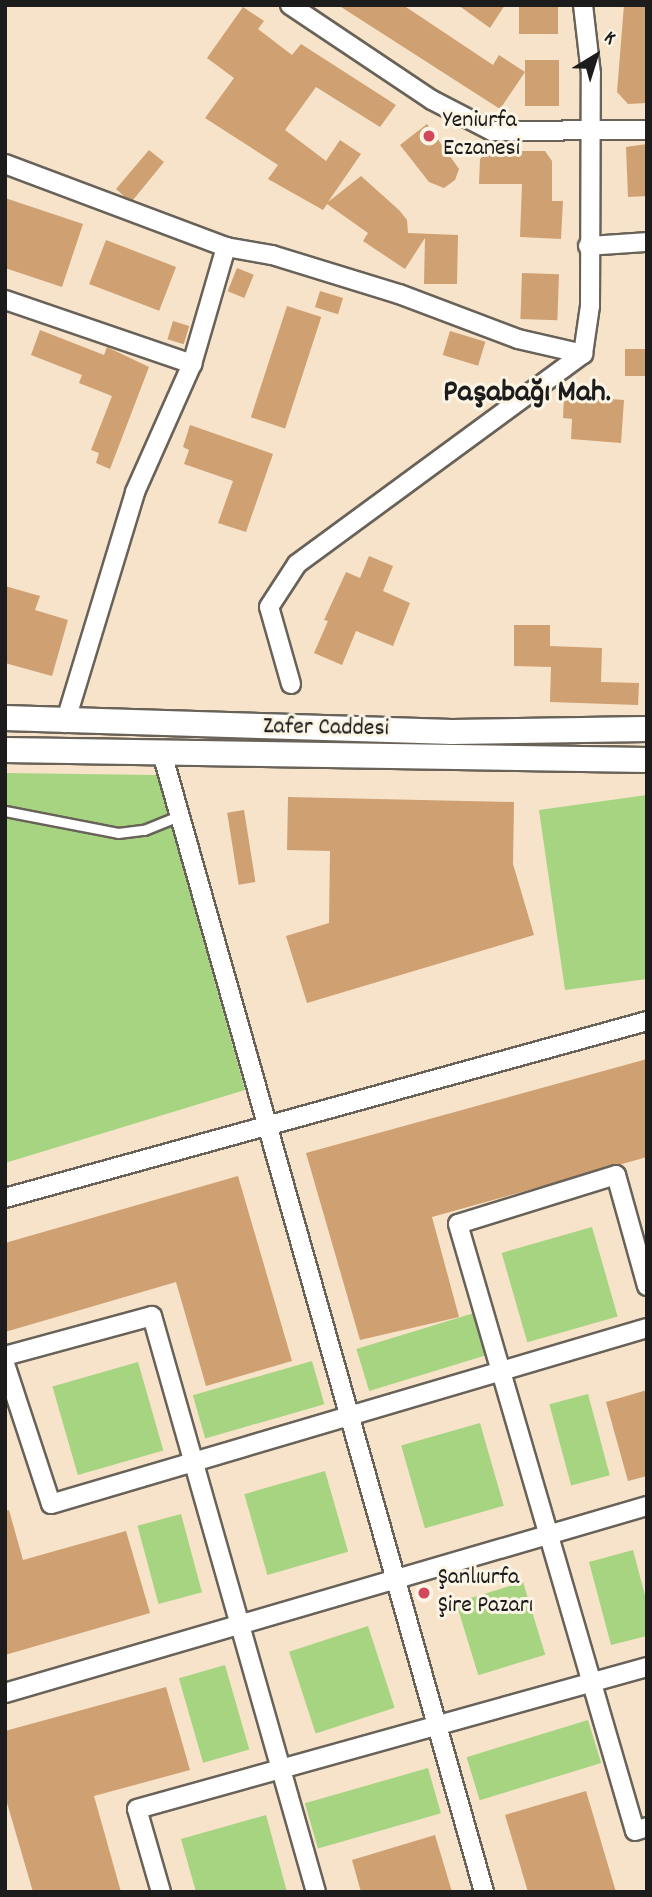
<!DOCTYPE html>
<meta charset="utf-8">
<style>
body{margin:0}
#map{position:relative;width:652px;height:1897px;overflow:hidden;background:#f6e3c9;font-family:Dekko,sans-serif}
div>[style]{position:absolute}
.green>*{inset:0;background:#a6d481;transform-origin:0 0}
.building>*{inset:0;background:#cfa072;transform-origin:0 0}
.roads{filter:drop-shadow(2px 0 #686259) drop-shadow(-2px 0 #686259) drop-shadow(0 2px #686259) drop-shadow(0 -2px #686259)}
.service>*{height:9px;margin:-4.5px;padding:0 4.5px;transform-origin:4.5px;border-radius:4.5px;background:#fff}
.minor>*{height:18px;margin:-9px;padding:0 9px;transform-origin:9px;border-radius:9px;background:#fff}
.secondary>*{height:24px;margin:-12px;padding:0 12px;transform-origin:12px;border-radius:12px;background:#fff}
.dots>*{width:19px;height:19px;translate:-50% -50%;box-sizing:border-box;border:4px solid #fcf5e5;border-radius:50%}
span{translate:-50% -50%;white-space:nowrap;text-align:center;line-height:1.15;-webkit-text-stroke:6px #fcf5e5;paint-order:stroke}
.poi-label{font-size:24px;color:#1c1c1c}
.left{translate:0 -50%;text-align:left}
.street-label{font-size:24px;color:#1c1c1c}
.district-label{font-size:32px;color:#1c1c1c;font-weight:700}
.frame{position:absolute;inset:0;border:7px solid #1c1c1c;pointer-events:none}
.north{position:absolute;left:561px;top:21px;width:70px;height:70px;-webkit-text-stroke:5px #fcf5e5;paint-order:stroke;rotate:38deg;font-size:19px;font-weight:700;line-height:28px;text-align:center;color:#1c1c1c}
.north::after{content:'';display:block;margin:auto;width:24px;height:32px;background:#1c1c1c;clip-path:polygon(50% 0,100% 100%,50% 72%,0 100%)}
</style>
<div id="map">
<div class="green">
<div style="clip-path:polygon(5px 773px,157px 775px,245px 1090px,5px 1163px)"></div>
<div style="clip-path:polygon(647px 795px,647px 979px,565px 990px,539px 810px)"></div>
<div style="left:592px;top:1227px;width:93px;height:94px;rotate:74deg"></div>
<div style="left:474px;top:1313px;width:44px;height:123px;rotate:73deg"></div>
<div style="left:312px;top:1361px;width:45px;height:124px;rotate:74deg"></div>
<div style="left:138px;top:1362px;width:92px;height:89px;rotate:74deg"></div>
<div style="left:588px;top:1394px;width:84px;height:40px;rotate:75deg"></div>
<div style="left:480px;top:1423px;width:86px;height:82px;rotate:74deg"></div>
<div style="left:325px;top:1471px;width:84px;height:84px;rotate:74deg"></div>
<div style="left:181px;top:1514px;width:81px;height:45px;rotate:75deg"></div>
<div style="clip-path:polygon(633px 1550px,647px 1603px,647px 1636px,611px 1645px,589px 1562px)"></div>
<div style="left:523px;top:1582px;width:76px;height:70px;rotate:73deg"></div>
<div style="left:368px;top:1626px;width:86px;height:83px;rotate:72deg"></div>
<div style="left:225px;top:1665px;width:88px;height:48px;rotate:74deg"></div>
<div style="left:588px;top:1720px;width:45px;height:127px;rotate:73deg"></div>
<div style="left:428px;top:1768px;width:47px;height:128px;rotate:74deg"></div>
<div style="clip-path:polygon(266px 1815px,287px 1892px,196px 1892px,181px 1839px)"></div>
</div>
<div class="building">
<div style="clip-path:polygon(338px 5px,403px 5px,493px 65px,499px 55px,525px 72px,500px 109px)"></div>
<div style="clip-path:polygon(458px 5px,505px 5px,490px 28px)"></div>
<div style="left:519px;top:5px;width:39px;height:29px"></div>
<div style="clip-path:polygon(624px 5px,647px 5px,647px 103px,628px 104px,617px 92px)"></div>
<div style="clip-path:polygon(243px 7px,264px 21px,258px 29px,292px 55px,301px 44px,396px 105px,380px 127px,316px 87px,285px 130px,326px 161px,340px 140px,361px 154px,328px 202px,361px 176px,399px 210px,407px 220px,408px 233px,458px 235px,457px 284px,424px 284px,425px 238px,405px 269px,363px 241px,368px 233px,327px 204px,323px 210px,268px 179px,278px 165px,205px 118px,234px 78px,207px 58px)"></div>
<div style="left:525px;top:60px;width:34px;height:46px"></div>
<div style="clip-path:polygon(427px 124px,459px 169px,455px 180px,444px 188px,429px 182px,400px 145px)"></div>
<div style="clip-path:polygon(647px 144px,647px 196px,628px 197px,626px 147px)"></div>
<div style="clip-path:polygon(149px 150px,164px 162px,133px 200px,125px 197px,116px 189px)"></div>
<div style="clip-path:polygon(488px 151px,545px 151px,552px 161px,552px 201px,563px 201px,561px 239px,520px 237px,522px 184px,479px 184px,480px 159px)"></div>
<div style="clip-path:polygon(5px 198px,83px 224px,62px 287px,5px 268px)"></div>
<div style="left:106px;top:240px;width:75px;height:47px;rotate:21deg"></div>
<div style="left:237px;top:268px;width:18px;height:25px;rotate:22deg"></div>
<div style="left:522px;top:273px;width:37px;height:46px;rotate:2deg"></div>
<div style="left:320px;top:291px;width:24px;height:17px;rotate:17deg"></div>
<div style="left:287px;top:306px;width:36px;height:117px;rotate:18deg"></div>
<div style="left:173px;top:321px;width:17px;height:19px;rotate:17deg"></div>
<div style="clip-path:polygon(40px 330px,104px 355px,107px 347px,149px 367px,110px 469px,96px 463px,99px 453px,91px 450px,112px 396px,79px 383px,82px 375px,31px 355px)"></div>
<div style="left:450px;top:331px;width:37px;height:25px;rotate:17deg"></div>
<div style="left:625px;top:349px;width:22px;height:27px"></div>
<div style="clip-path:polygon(564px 396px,624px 400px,621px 443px,571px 439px,572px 419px,563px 418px)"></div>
<div style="clip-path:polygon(190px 425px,273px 454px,246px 532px,218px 523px,233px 481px,184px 464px,189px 450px,183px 447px)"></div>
<div style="clip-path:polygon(369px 556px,393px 566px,383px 591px,410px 603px,393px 646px,356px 631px,342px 665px,314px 653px,328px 621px,324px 620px,346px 572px,360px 578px)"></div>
<div style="clip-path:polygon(5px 586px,40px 596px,35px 610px,68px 620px,52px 676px,5px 663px)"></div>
<div style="clip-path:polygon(514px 625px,550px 625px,550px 646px,602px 648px,601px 682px,639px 683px,638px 705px,550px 702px,551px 667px,514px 666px)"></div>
<div style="clip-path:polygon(288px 797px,514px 802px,513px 864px,534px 935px,307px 1003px,286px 936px,329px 923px,330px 851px,287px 850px)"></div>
<div style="left:244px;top:810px;width:73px;height:17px;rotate:81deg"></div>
<div style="clip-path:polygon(647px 1059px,647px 1157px,432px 1217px,459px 1317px,360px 1340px,306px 1153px)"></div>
<div style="clip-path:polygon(238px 1176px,292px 1361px,206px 1386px,176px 1282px,5px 1332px,5px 1243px)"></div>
<div style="clip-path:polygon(647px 1390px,647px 1476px,628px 1481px,606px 1402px)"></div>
<div style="clip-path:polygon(9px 1510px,23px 1560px,126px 1531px,150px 1613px,5px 1655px,5px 1511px)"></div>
<div style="clip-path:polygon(166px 1687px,190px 1770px,94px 1796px,121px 1892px,33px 1892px,5px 1796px,5px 1731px)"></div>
<div style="clip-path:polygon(586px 1791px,616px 1892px,528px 1892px,505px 1815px)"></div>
<div style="clip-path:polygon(435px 1835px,452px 1892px,361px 1892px,352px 1860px)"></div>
</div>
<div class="roads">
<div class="service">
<div style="left:5px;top:811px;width:115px;rotate:11deg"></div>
<div style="left:118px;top:833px;width:26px;rotate:-7deg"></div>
<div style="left:144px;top:830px;width:38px;rotate:-22deg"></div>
</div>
<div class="minor">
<div style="left:290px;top:5px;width:171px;rotate:33.8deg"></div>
<div style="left:432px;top:100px;width:68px;rotate:27.3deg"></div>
<div style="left:492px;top:131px;width:155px;rotate:-0.4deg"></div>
<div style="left:5px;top:164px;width:236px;rotate:20.6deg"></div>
<div style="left:226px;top:247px;width:47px;rotate:9.9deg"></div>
<div style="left:272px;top:255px;width:133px;rotate:17.1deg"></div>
<div style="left:399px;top:294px;width:127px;rotate:20.7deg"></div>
<div style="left:518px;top:339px;width:67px;rotate:13deg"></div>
<div style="left:588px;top:246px;width:59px;rotate:-3.9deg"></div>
<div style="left:5px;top:300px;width:198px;rotate:18.9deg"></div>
<div style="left:291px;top:684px;width:80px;rotate:-105.9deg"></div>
<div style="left:269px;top:607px;width:51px;rotate:-56.9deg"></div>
<div style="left:297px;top:564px;width:355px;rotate:-36.3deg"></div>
<div style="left:583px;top:354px;width:49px;rotate:-81.7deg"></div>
<div style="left:590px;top:306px;width:232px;rotate:-89.8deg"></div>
<div style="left:591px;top:74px;width:69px;rotate:-96.6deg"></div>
<div style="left:65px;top:723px;width:241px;rotate:-73.1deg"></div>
<div style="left:135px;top:492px;width:140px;rotate:-66deg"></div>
<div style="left:192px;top:364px;width:122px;rotate:-73.8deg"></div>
<div style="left:162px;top:753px;width:1184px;rotate:74.21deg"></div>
<div style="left:5px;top:1198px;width:666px;rotate:-15.41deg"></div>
<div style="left:647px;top:1286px;width:115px;rotate:-105.6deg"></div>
<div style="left:616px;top:1175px;width:165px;rotate:162.8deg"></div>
<div style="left:458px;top:1224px;width:632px;rotate:73.74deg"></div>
<div style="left:635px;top:1831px;width:13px;rotate:-18deg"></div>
<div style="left:5px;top:1356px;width:152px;rotate:-15.2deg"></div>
<div style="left:152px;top:1316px;width:599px;rotate:74.11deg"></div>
<div style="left:5px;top:1364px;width:147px;rotate:71.8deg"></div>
<div style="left:51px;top:1504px;width:621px;rotate:-16.45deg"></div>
<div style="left:5px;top:1693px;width:669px;rotate:-16.24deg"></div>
<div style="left:161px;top:1892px;width:86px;rotate:-106.1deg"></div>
<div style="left:137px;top:1809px;width:529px;rotate:-15.56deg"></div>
</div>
<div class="secondary">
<div style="left:5px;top:718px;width:447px;rotate:1.8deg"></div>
<div style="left:452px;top:732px;width:195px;rotate:-0.9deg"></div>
<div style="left:5px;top:750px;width:642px;rotate:0.89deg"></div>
</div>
</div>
<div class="dots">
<div style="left:429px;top:136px;background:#d1495b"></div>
<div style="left:424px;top:1593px;background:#d1495b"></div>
</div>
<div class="poi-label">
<span class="left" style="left:443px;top:136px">Yeniurfa<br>Eczanesi</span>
<span class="left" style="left:438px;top:1593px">Şanlıurfa<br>Şire Pazarı</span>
</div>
<div class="street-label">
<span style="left:326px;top:729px;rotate:1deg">Zafer Caddesi</span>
</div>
<div class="district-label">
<span style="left:527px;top:394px">Paşabağı Mah.</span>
</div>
<div class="frame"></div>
<div class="north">K</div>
</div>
